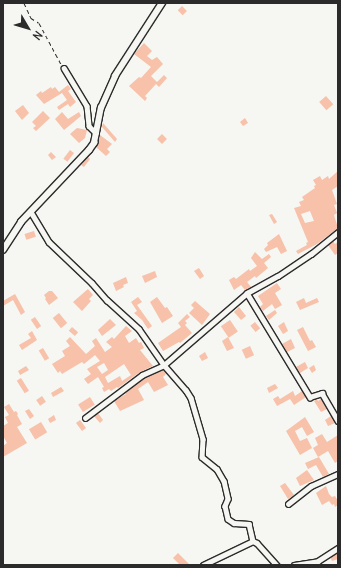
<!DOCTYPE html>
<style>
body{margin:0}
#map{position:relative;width:341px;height:568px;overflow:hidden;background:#f6f6f2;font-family:Delius,sans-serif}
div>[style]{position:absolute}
.building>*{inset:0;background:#f7c1aa;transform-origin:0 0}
.path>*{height:1px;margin-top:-0.5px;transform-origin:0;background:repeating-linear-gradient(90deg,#2b2b2b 0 4px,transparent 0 7px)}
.roads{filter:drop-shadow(1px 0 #2b2b2b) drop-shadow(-1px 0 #2b2b2b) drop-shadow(0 1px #2b2b2b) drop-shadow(0 -1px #2b2b2b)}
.minor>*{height:4.5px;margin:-2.25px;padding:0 2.25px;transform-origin:2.25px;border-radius:2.25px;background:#f6f6f2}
.tertiary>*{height:5.5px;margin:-2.75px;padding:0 2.75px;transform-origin:2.75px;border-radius:2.75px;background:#f6f6f2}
span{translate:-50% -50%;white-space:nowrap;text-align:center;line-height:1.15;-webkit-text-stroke:3px #f6f6f2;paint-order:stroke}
.frame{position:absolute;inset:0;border:4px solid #2b2b2b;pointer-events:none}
.north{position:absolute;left:8px;top:8px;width:40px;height:40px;-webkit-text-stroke:3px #f6f6f2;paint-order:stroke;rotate:128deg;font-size:11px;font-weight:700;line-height:16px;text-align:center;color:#2b2b2b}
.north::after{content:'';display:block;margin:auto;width:14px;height:18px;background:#2b2b2b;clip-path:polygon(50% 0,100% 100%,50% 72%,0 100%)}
</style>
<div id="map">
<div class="building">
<div style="left:182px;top:6px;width:7px;height:6px;rotate:45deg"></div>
<div style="clip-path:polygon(144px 43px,152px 51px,147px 56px,152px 60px,157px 57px,163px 64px,151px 76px,157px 82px,164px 75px,167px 78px,159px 87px,156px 84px,145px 96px,147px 98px,145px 101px,129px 86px,139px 77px,141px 78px,151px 67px,134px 54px)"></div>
<div style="clip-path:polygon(68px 85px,71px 89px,68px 91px,76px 102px,70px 107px,68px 104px,59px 110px,57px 107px,67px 100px,62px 93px,44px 104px,36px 95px,41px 91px,42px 93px,51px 87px,52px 89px,55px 87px,59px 92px)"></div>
<div style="left:326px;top:96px;width:11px;height:9px;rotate:49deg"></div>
<div style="clip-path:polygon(23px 105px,29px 113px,22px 120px,15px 111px)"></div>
<div style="clip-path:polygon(43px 111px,50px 118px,36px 131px,33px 128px,36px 126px,32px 122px)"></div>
<div style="clip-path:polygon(62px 112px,68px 119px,79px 112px,81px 116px,64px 130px,55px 119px)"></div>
<div style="clip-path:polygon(245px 118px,248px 123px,243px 126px,240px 122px)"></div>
<div style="clip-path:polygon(103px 123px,117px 139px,115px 142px,102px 127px)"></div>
<div style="clip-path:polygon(77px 128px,87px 130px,85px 138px,79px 143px,70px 134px)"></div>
<div style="left:162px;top:134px;width:7px;height:7px;rotate:45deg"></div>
<div style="clip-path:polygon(100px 135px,112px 144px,107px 149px,110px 152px,106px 156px,96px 147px)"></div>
<div style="left:70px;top:150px;width:5px;height:11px;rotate:37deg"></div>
<div style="clip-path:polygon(51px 152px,56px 157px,52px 160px,48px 155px)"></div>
<div style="clip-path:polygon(88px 157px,90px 159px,84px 167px,81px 165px)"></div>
<div style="clip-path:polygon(evenodd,338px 171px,338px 186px,332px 190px,337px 204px,334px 205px,337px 213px,334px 215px,338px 228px,317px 244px,298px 254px,296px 251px,307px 245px,306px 243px,308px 242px,294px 208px,301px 206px,299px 202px,304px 200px,302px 197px,315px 188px,314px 186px,316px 185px,313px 180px,320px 176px,322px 180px,328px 176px,329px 179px,338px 171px,310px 211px,314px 221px,305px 223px,301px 214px,310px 211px)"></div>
<div style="clip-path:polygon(272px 214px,277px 222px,274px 224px,269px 215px)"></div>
<div style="left:34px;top:231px;width:6px;height:10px;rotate:72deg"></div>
<div style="clip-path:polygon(279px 234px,287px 251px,281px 254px,277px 247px,266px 252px,264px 249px,268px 245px,267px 243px)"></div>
<div style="clip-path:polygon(333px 241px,335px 244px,338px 242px,338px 253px,335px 255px,328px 245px)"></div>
<div style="clip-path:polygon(255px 252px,262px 259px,269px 254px,271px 257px,264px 263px,268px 268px,256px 278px,255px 276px,247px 282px,251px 287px,245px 290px,241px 285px,234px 290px,229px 280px,234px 277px,236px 279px,249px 269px,250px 271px,257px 266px,251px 258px)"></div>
<div style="clip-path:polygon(199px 268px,204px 276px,200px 279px,194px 271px)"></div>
<div style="clip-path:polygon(155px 271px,157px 277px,145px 283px,142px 276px)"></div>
<div style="clip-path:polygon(126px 277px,128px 283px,123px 285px,124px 287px,116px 291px,113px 283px)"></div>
<div style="clip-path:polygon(277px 283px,281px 289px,275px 293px,282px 305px,275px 309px,272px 304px,263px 311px,260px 307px,263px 304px,258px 296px)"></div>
<div style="clip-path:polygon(88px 289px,93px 295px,89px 299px,91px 301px,82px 311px,73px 302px)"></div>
<div style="clip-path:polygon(49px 291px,52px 291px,58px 298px,49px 305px,45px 299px,46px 298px,44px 295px)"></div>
<div style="clip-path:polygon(15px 294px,25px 312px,21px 315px,13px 300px,3px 306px,3px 301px)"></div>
<div style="clip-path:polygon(138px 297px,142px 302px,137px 305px,152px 326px,148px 329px,142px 320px,134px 313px,137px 311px,131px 302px)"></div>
<div style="clip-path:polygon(157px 297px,165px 308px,167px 307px,173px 316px,162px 323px,150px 302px)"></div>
<div style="clip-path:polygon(304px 298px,306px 303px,317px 298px,319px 302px,300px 310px,296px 302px)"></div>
<div style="clip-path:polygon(195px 301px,210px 314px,202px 325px,189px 313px,194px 308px,191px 305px)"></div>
<div style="clip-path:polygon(239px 307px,246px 316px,241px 320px,234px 312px)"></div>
<div style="clip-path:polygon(275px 310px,277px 313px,269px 320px,266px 316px)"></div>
<div style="left:59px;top:313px;width:13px;height:8px;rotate:51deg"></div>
<div style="clip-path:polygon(187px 314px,190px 317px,185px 321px,187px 323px,185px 325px,192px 333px,180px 343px,179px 342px,163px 351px,158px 343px,181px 327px,178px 323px)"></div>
<div style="left:35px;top:317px;width:11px;height:5px;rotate:56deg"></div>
<div style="clip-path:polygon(110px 319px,116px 325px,102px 336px,98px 330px)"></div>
<div style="left:230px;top:320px;width:14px;height:11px;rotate:56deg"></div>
<div style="left:255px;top:322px;width:8px;height:6px;rotate:50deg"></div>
<div style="clip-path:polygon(284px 322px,288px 331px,283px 334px,278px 326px)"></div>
<div style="clip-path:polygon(evenodd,126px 326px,132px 331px,125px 336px,129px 343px,136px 338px,139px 343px,141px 342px,144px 348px,140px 350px,153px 366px,140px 372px,118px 388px,117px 387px,111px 391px,109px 389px,104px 392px,102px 388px,104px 387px,98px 377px,88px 384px,84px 379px,91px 374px,87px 369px,100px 361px,95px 355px,84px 364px,82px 362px,62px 374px,60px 371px,58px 373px,52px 364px,65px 356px,62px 351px,70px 346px,66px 341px,70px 337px,86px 354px,95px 346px,92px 341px,96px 338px,105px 352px,112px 347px,106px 342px,112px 337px,114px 339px,126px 326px,104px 363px,108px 370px,102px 374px,97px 367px,104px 363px,126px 326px,124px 364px,131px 375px,122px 381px,120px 376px,108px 383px,105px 377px,124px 364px)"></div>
<div style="left:72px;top:327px;width:8px;height:5px;rotate:40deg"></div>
<div style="clip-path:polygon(303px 327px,310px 341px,312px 340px,316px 347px,308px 351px,297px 330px)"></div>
<div style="clip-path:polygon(32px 331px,37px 340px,22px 350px,19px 345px,31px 338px,28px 334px)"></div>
<div style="clip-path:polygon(228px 337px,234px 348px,227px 351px,222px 341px)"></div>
<div style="clip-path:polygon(291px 339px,295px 348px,287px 352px,282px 344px)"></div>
<div style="left:250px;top:346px;width:10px;height:9px;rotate:66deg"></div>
<div style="left:43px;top:348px;width:12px;height:5px;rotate:59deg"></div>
<div style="clip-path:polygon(205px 352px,208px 358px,202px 361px,199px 356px)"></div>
<div style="clip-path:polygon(305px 362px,308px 368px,300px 373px,296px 367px)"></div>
<div style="clip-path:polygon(314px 365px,316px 370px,312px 373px,309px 368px)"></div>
<div style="clip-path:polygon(26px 366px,29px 370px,20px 375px,18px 371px)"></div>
<div style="clip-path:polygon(163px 370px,166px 374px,163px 377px,168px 385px,154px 392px,148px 382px,138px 389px,144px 400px,120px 411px,114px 401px,126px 394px,125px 393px,144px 378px)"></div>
<div style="left:21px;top:378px;width:15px;height:5px;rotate:58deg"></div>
<div style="clip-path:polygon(275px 384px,278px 388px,269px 393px,267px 388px)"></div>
<div style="clip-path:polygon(61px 387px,64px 391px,53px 397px,51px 393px)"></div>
<div style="clip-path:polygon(293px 391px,295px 396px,302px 391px,306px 397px,294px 405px,290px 399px,277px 406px,273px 399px,278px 396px,280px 399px)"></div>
<div style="left:42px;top:396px;width:7px;height:7px;rotate:56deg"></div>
<div style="left:90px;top:397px;width:9px;height:14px;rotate:58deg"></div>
<div style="clip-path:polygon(317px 399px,318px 401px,321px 399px,327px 409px,321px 412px,314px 401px)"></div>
<div style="clip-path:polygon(9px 404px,14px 412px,16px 411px,18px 414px,17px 415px,22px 424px,17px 427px,27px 443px,3px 457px,3px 446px,7px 443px,3px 436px,3px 426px,8px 423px,5px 417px,9px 415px,4px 407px)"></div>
<div style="clip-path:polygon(29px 409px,34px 416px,30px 419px,25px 411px)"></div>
<div style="clip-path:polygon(98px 413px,103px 420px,100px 423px,94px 416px)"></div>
<div style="clip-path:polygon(54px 415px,56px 420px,50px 423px,48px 419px)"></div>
<div style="clip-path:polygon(331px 416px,335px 423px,328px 426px,325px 420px)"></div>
<div style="clip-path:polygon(305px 417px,314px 432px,307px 436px,302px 427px,295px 431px,300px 441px,307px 438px,312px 448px,300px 455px,286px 431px)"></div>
<div style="left:80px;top:420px;width:10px;height:5px;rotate:53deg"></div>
<div style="left:41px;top:422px;width:12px;height:14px;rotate:59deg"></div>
<div style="clip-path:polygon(322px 434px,327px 442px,338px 435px,338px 461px,335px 463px,328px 451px,318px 457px,313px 448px,318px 445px,315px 438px)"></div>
<div style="clip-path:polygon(319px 457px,329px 474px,323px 477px,316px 465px,308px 469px,305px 463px)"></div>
<div style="clip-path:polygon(307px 470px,314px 480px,300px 486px,296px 478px)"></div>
<div style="clip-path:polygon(285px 483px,294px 495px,288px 499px,280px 486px)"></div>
<div style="clip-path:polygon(326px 486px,329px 494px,332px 497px,335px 496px,338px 501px,338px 505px,335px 507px,334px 504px,332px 505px,329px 501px,322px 505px,316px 493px)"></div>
<div style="clip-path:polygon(338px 552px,338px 559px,332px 561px,330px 557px)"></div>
<div style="clip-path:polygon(178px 553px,190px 565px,180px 565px,173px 558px)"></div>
</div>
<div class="path">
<div style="left:24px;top:3px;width:17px;rotate:65deg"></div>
<div style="left:31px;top:18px;width:9px;rotate:32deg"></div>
<div style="left:39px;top:23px;width:47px;rotate:61.8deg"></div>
</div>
<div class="roads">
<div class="minor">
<div style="left:64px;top:68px;width:44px;rotate:58.8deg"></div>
<div style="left:87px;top:106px;width:20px;rotate:84deg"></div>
<div style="left:89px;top:126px;width:10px;rotate:45deg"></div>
<div style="left:31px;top:212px;width:35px;rotate:59deg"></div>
<div style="left:49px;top:242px;width:59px;rotate:43.6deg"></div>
<div style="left:92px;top:283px;width:23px;rotate:49deg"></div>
<div style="left:107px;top:300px;width:43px;rotate:42.2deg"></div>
<div style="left:139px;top:329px;width:44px;rotate:55.2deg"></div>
<div style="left:164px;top:365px;width:33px;rotate:49deg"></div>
<div style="left:186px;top:390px;width:9px;rotate:58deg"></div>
<div style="left:191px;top:398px;width:43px;rotate:73.7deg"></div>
<div style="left:203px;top:439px;width:18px;rotate:93deg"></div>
<div style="left:202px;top:457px;width:19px;rotate:39deg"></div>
<div style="left:217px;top:469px;width:14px;rotate:60deg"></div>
<div style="left:224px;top:481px;width:18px;rotate:77deg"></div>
<div style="left:228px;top:499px;width:8px;rotate:113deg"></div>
<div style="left:225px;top:506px;width:13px;rotate:77deg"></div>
<div style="left:228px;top:519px;width:7px;rotate:34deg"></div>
<div style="left:234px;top:523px;width:15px;rotate:4deg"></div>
<div style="left:249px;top:524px;width:17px;rotate:77deg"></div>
<div style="left:247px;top:293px;width:122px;rotate:58.8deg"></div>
<div style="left:310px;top:397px;width:13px;rotate:-18deg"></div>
<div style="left:322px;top:393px;width:32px;rotate:60deg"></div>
<div style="left:85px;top:418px;width:71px;rotate:-37deg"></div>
<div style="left:142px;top:375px;width:24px;rotate:-24deg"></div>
<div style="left:164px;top:365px;width:110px;rotate:-40.9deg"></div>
<div style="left:247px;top:293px;width:35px;rotate:-29deg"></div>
<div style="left:278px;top:276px;width:40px;rotate:-34deg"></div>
<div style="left:311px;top:254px;width:35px;rotate:-39deg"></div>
<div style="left:288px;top:504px;width:29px;rotate:-38deg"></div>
<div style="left:311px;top:486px;width:30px;rotate:-24deg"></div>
<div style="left:203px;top:565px;width:55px;rotate:-25.6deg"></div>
<div style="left:253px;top:541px;width:4px;rotate:27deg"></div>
<div style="left:257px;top:543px;width:30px;rotate:48deg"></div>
<div style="left:294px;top:565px;width:24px;rotate:-9deg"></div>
<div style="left:318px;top:561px;width:24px;rotate:-33deg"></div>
</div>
<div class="tertiary">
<div style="left:3px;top:250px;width:33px;rotate:-57deg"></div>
<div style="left:21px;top:222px;width:99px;rotate:-46.6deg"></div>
<div style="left:89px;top:150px;width:9px;rotate:-54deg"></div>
<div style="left:94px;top:143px;width:36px;rotate:-79deg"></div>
<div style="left:101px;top:108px;width:35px;rotate:-66deg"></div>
<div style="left:115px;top:76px;width:87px;rotate:-57.2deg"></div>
</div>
</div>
<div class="frame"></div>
<div class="north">N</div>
</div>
